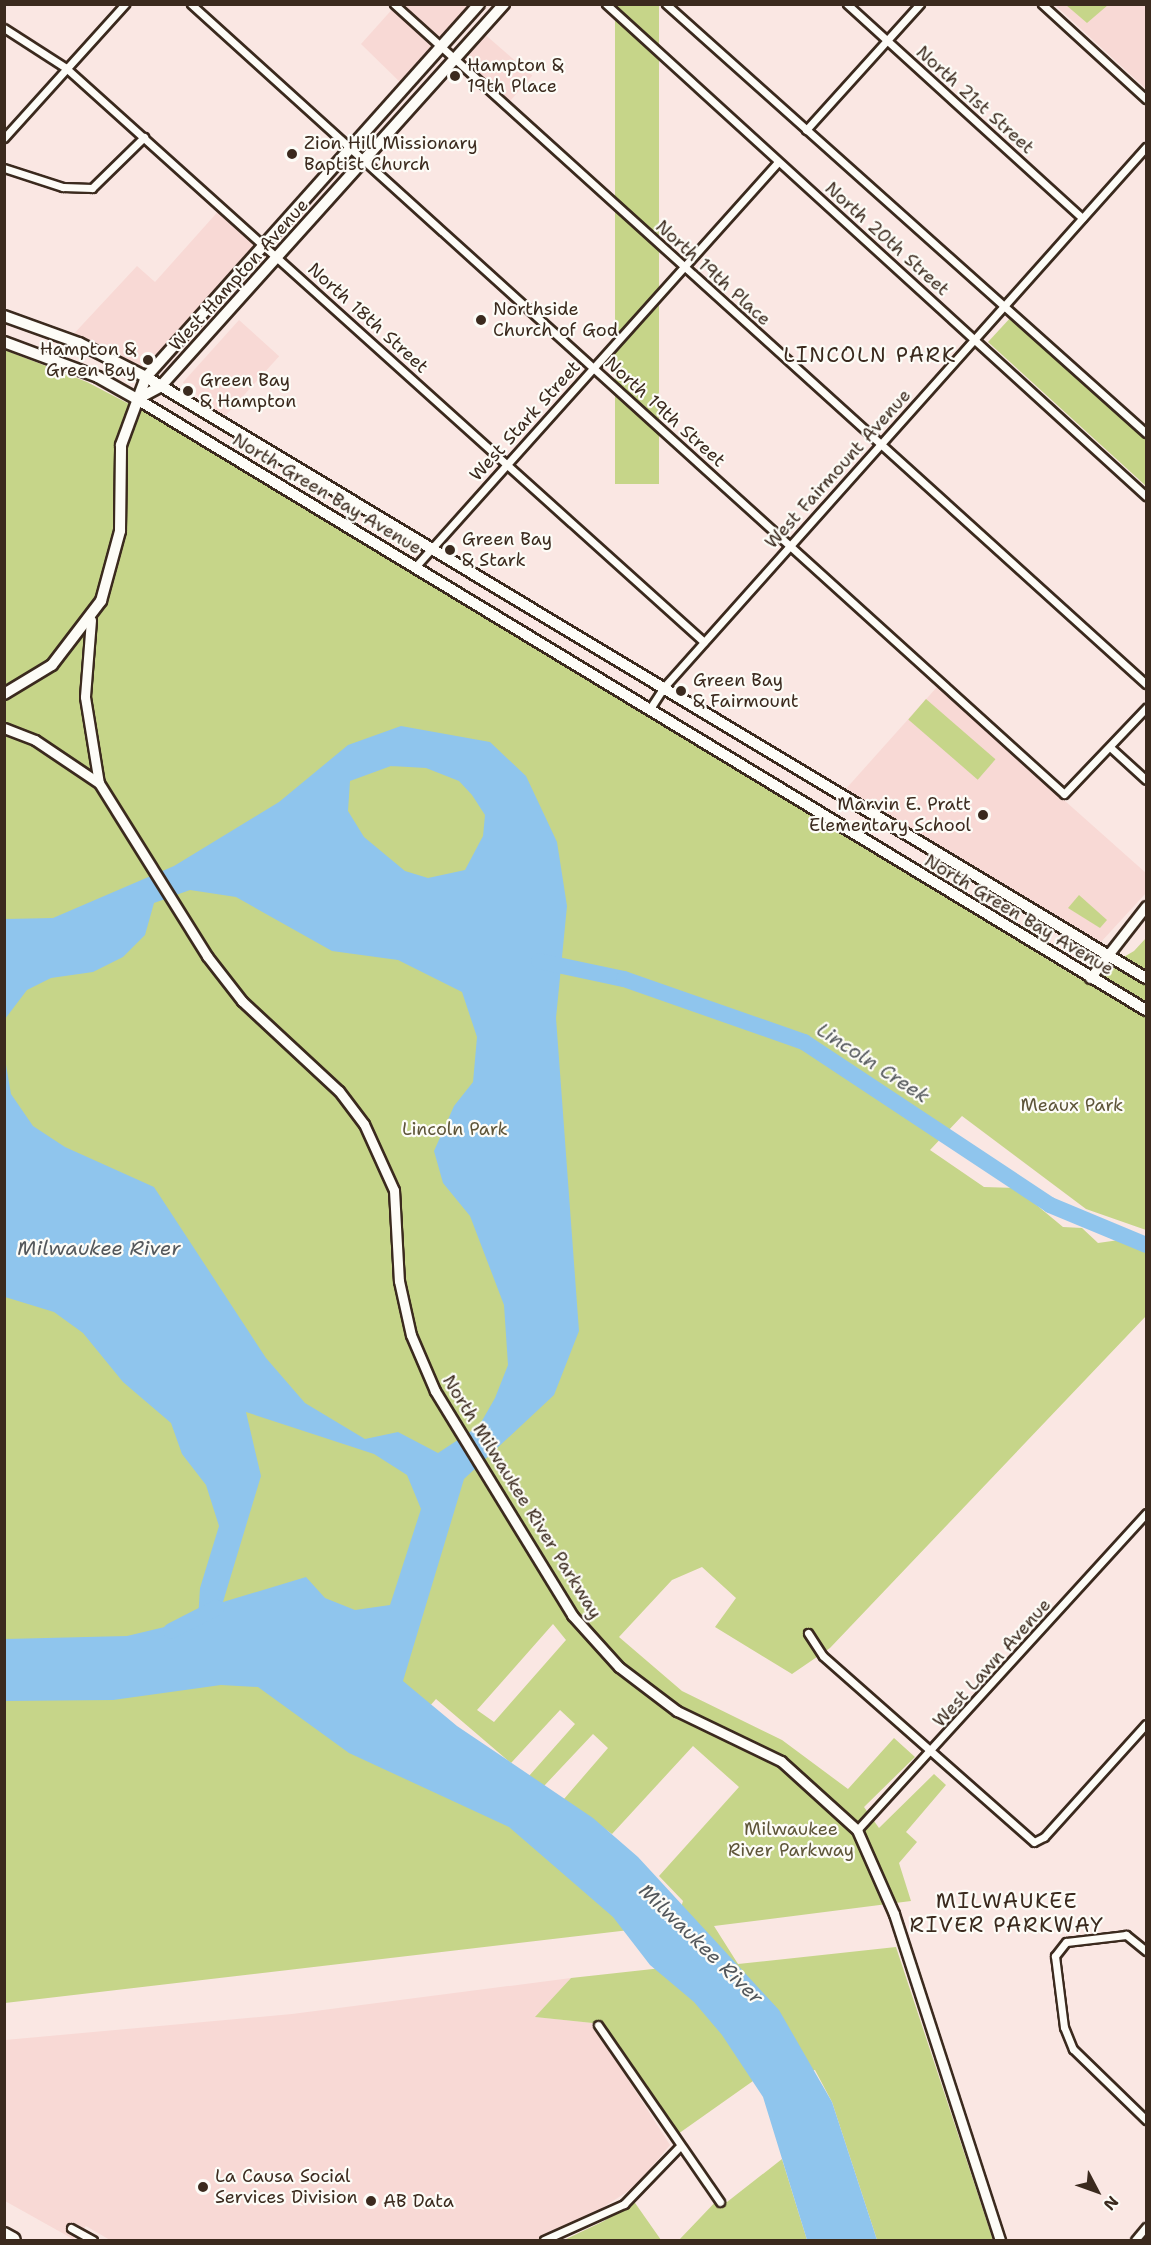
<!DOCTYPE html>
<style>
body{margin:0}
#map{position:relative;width:1151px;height:2245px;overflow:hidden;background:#fae7e3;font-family:"Shantell Sans",sans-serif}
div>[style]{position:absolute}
.built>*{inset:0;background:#f8d9d5;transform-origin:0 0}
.green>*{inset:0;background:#c6d589;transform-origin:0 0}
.water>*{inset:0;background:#8fc5ed}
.river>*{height:16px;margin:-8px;padding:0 8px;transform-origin:8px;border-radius:8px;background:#8fc5ed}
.roads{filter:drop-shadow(2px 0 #3b2a1e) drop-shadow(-2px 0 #3b2a1e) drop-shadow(0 2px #3b2a1e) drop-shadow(0 -2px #3b2a1e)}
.minor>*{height:7px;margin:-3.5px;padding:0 3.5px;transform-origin:3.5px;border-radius:3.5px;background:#fdfcf7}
.tertiary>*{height:9px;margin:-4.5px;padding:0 4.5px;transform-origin:4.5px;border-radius:4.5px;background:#fdfcf7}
.secondary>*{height:10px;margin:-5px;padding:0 5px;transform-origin:5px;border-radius:5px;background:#fdfcf7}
.primary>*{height:10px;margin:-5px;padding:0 5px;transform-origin:5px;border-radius:5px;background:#fdfcf7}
.motorway>*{height:14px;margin:-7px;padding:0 7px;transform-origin:7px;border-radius:7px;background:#fdfcf7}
.dots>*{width:16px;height:16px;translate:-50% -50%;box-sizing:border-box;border:3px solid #fdfcf7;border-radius:50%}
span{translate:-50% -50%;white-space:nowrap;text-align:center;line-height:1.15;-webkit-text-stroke:4.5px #fdfcf7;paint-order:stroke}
.poi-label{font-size:18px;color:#3b2a1e}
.left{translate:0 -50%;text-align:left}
.right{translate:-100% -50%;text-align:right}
.street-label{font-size:18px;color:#3b2a1e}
.park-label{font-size:18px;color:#5e5539}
.water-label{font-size:20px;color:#54585c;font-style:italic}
.quarter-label{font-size:21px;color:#3b2a1e;letter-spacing:1.5px}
.frame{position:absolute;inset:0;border:6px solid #3b2a1e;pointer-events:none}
.north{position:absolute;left:1067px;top:2161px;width:60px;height:60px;-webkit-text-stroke:4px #fdfcf7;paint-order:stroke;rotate:131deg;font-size:16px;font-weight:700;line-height:24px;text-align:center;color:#3b2a1e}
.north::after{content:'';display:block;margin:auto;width:21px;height:27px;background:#3b2a1e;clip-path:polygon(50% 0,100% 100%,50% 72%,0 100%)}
</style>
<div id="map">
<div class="built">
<div style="clip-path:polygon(396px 5px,479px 5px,405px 87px,361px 44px)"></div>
<div style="clip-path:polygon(1055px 5px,1146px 5px,1146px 89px)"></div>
<div style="left:481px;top:31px;width:68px;height:39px;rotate:41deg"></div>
<div style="clip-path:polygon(222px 207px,264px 245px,146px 377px,69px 339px,137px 266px,155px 282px)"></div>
<div style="left:239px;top:320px;width:54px;height:84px;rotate:42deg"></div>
<div style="clip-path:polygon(937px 687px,1146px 873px,1146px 893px,1101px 942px,844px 791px)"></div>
<div style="clip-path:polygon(571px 1978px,536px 2017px,592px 2023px,670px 2145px,636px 2186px,576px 2225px,535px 2240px,110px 2240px,86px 2226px,73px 2239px,5px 2201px,5px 2040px,292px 2014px)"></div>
</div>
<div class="green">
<div style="left:615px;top:5px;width:44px;height:479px"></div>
<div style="clip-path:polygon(1066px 5px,1108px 5px,1087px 23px)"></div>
<div style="clip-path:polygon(1012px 316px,1146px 438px,1146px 486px,988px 342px)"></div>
<div style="clip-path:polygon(evenodd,5px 350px,87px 382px,154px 417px,1083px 981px,1134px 951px,1146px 938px,1146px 1230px,1086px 1209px,962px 1116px,930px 1150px,984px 1187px,1016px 1188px,1063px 1227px,1082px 1228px,1098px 1243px,1119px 1240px,1146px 1249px,1146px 1316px,830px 1648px,792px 1674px,715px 1627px,736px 1598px,702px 1567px,672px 1580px,619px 1637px,682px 1691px,782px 1740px,848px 1789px,894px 1738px,915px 1757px,864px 1807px,879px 1828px,934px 1774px,946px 1785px,906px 1832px,917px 1842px,899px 1863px,911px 1901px,714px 1926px,738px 1964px,896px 1947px,993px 2240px,877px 2240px,832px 2102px,815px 2070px,753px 2081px,678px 2134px,602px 2024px,535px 2017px,571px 1978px,662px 1968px,683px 1901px,659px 1876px,739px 1787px,693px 1746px,612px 1834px,564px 1799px,608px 1748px,593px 1734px,544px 1786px,529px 1776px,575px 1724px,560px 1710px,511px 1763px,436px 1699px,429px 1707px,638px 1929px,5px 2003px,5px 350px,553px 1624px,566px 1640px,494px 1722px,477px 1710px,553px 1624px)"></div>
<div style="left:926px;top:699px;width:92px;height:27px;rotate:41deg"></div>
<div style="clip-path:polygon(1079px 895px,1107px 920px,1100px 928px,1068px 908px)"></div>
<div style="clip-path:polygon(782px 2159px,807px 2240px,679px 2240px,721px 2196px,727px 2202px)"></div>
<div style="clip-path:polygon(633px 2200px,661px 2240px,564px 2240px,604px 2221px)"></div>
</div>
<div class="water">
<div style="clip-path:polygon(evenodd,401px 726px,490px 742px,526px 776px,557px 842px,567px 906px,556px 1018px,579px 1331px,554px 1395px,464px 1479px,403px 1681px,457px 1726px,593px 1818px,638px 1857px,779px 2010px,832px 2102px,877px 2240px,807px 2240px,763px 2097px,722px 2035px,694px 2002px,650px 1965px,613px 1917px,509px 1827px,349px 1753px,258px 1687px,221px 1685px,113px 1700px,5px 1701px,5px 1639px,127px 1636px,198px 1619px,200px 1588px,219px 1526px,206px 1485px,182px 1454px,171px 1423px,123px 1382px,83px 1333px,54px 1312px,5px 1297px,4px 1053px,11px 1094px,33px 1126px,65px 1147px,154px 1187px,266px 1358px,305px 1403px,365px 1439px,398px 1432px,438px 1453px,479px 1426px,495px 1398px,508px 1365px,504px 1305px,470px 1216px,443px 1183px,434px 1151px,454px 1106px,473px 1082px,477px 1037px,462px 992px,398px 960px,332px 951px,236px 897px,190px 890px,154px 903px,145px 935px,123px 957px,93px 972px,51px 978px,27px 990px,5px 1019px,5px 919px,53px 918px,174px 866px,279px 802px,348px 745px,401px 726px,391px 766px,426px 768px,459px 781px,472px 795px,485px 815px,483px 836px,465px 870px,428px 878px,405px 871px,364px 837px,348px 811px,350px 781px,391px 766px,401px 726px,246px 1412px,374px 1454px,407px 1475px,421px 1509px,390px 1605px,355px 1610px,325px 1598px,306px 1577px,223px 1602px,261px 1476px,246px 1412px)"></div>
</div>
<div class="river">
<div style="left:539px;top:961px;width:87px;rotate:12deg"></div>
<div style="left:624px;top:979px;width:191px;rotate:19.3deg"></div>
<div style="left:804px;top:1042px;width:295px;rotate:33.5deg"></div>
<div style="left:1050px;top:1205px;width:104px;rotate:22.6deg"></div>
<div style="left:171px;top:1631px;width:51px;rotate:-27.1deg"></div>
</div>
<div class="roads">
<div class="minor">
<div style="left:191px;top:4px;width:1177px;rotate:42.14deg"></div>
<div style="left:1064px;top:794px;width:119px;rotate:-46.4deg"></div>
<div style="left:394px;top:4px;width:1014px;rotate:42.12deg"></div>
<div style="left:606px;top:4px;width:731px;rotate:42.34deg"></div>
<div style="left:666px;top:4px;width:644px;rotate:41.79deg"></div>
<div style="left:847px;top:4px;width:318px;rotate:42.3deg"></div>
<div style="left:1042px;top:4px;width:141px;rotate:42.4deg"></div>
<div style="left:4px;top:28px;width:74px;rotate:32.8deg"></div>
<div style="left:66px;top:68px;width:858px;rotate:41.98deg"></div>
<div style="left:806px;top:130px;width:170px;rotate:-47.9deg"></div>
<div style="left:4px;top:138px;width:181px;rotate:-47.9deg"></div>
<div style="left:4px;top:168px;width:62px;rotate:17.9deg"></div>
<div style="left:63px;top:187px;width:29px;rotate:2deg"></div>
<div style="left:92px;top:188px;width:73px;rotate:-44.4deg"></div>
<div style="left:416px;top:566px;width:542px;rotate:-48.14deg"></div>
<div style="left:651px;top:707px;width:24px;rotate:-57deg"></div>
<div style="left:664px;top:687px;width:724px;rotate:-48.25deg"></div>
<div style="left:1111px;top:748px;width:47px;rotate:42.4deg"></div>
<div style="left:808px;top:1633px;width:27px;rotate:57deg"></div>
<div style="left:823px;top:1656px;width:281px;rotate:41.4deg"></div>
<div style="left:1034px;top:1842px;width:11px;rotate:-27deg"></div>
<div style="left:1044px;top:1837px;width:152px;rotate:-47.9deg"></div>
<div style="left:857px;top:1830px;width:429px;rotate:-47.6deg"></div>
<div style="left:1146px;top:1951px;width:26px;rotate:-141deg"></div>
<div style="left:1126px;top:1935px;width:60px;rotate:173.3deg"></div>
<div style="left:1066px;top:1942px;width:18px;rotate:128deg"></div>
<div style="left:1055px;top:1956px;width:72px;rotate:82.8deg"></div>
<div style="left:1064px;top:2027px;width:24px;rotate:68deg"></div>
<div style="left:1073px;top:2049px;width:102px;rotate:44.2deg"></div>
<div style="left:598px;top:2025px;width:215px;rotate:55.4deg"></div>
<div style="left:71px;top:2228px;width:25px;rotate:29deg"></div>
<div style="left:544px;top:2240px;width:88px;rotate:-24.2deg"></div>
<div style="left:624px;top:2204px;width:81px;rotate:-46deg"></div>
<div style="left:1135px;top:2240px;width:17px;rotate:-50deg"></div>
</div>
<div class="tertiary">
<div style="left:91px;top:620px;width:77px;rotate:94.5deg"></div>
<div style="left:85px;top:697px;width:87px;rotate:80.8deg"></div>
<div style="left:99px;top:783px;width:204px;rotate:58deg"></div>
<div style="left:207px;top:956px;width:57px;rotate:52.1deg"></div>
<div style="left:242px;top:1001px;width:132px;rotate:42.9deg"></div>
<div style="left:339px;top:1091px;width:41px;rotate:52.9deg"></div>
<div style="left:364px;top:1124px;width:72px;rotate:65.6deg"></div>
<div style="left:394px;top:1190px;width:91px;rotate:86.9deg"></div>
<div style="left:399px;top:1281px;width:55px;rotate:77.5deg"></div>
<div style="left:411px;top:1335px;width:61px;rotate:66.8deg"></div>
<div style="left:435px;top:1391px;width:263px;rotate:58.5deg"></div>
<div style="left:572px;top:1615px;width:70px;rotate:47.9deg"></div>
<div style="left:619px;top:1667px;width:73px;rotate:37.2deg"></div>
<div style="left:677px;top:1711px;width:115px;rotate:25.7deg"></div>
<div style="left:781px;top:1761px;width:103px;rotate:42.2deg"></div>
<div style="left:857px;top:1830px;width:92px;rotate:66.2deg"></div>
<div style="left:894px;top:1914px;width:343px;rotate:72deg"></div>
<div style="left:4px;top:728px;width:33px;rotate:21deg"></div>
<div style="left:35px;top:740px;width:77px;rotate:33.9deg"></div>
<div style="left:1090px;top:978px;width:91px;rotate:-52.1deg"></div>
</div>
<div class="secondary">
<div style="left:137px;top:399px;width:26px;rotate:-28deg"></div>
<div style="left:160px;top:387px;width:515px;rotate:-48.07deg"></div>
<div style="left:4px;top:694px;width:56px;rotate:-31.1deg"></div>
<div style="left:52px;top:665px;width:81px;rotate:-52.6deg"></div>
<div style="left:101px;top:601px;width:73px;rotate:-74.8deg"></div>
<div style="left:120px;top:531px;width:86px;rotate:-89.3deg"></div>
<div style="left:121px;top:445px;width:72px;rotate:-69.8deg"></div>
<div style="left:146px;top:377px;width:500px;rotate:-48.24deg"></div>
</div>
<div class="primary">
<div style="left:4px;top:316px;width:80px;rotate:19.8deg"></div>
<div style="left:79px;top:343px;width:75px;rotate:26.9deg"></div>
<div style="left:146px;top:377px;width:1167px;rotate:31.01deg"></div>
<div style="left:4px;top:342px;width:100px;rotate:20.4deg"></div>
<div style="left:98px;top:377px;width:45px;rotate:29.4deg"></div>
<div style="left:137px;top:399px;width:1180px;rotate:31.2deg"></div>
</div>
<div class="motorway">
<div style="left:4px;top:2235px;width:10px;rotate:29deg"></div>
</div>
</div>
<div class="dots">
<div style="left:455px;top:76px;background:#3b2a1e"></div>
<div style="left:292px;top:154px;background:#3b2a1e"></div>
<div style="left:481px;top:320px;background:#3b2a1e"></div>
<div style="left:148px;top:360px;background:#3b2a1e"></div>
<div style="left:188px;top:391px;background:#3b2a1e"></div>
<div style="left:450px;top:550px;background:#3b2a1e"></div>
<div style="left:681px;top:691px;background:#3b2a1e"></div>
<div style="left:983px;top:815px;background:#3b2a1e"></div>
<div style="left:203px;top:2187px;background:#3b2a1e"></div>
<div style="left:371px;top:2201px;background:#3b2a1e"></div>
</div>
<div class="poi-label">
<span class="left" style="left:467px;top:76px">Hampton &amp;<br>19th Place</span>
<span class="left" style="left:304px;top:154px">Zion Hill Missionary<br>Baptist Church</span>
<span class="left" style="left:493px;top:320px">Northside<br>Church of God</span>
<span class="right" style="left:136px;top:360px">Hampton &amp;<br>Green Bay</span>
<span class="left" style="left:200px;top:391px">Green Bay<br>&amp; Hampton</span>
<span class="left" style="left:462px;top:550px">Green Bay<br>&amp; Stark</span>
<span class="left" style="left:693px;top:691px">Green Bay<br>&amp; Fairmount</span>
<span class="right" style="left:971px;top:815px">Marvin E. Pratt<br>Elementary School</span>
<span class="left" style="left:215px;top:2187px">La Causa Social<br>Services Division</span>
<span class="left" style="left:383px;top:2201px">AB Data</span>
</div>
<div class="street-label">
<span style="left:975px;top:100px;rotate:42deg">North 21st Street</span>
<span style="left:887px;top:239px;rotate:42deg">North 20th Street</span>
<span style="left:713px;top:273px;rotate:42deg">North 19th Place</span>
<span style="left:239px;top:275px;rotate:-48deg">West Hampton Avenue</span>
<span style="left:368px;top:318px;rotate:42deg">North 18th Street</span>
<span style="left:665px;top:412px;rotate:42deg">North 19th Street</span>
<span style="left:525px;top:421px;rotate:-48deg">West Stark Street</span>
<span style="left:838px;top:469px;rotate:-48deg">West Fairmount Avenue</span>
<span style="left:327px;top:494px;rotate:31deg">North Green Bay Avenue</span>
<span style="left:1019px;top:915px;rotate:31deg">North Green Bay Avenue</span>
<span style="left:522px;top:1497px;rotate:58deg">North Milwaukee River Parkway</span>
<span style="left:992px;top:1663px;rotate:-48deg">West Lawn Avenue</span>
</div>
<div class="park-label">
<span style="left:1072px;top:1105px">Meaux Park</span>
<span style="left:455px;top:1129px">Lincoln Park</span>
<span style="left:791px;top:1840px">Milwaukee<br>River Parkway</span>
</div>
<div class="water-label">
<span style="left:873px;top:1063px;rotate:33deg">Lincoln Creek</span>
<span style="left:99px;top:1248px">Milwaukee River</span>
<span style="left:701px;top:1944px;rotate:44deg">Milwaukee River</span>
</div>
<div class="quarter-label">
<span style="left:870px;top:355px">LINCOLN PARK</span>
<span style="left:1007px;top:1913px">MILWAUKEE<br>RIVER PARKWAY</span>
</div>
<div class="frame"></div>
<div class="north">N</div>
</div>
